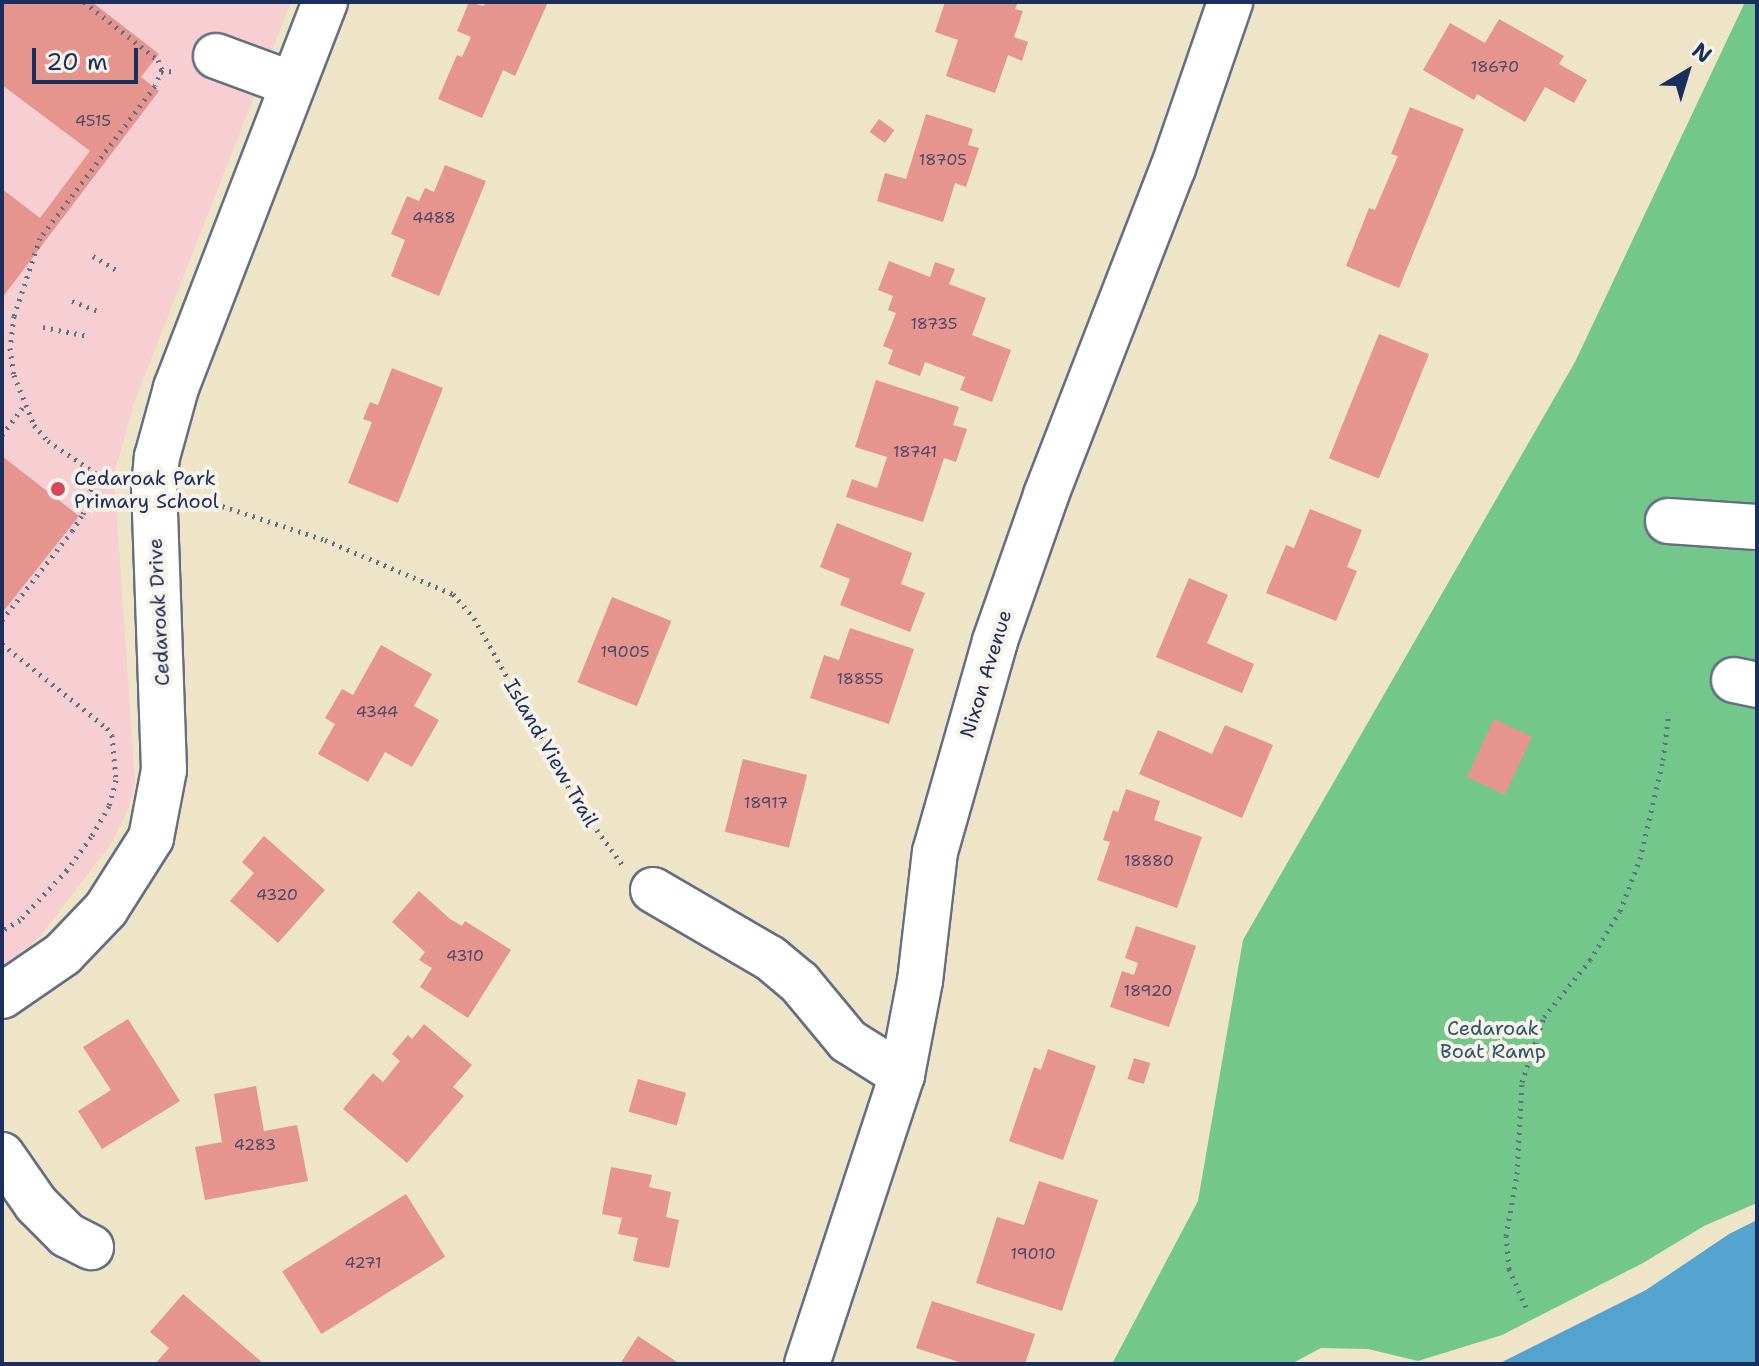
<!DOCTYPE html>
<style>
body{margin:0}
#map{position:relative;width:1759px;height:1366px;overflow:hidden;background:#eee5c9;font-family:"Shantell Sans",sans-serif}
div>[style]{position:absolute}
.built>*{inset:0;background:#f7cfd2}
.green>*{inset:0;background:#73c78b}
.water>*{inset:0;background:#55a4cf}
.building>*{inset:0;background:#e5958e;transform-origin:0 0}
.path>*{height:5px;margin-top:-2.5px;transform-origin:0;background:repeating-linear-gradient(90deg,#656f83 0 2px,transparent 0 8px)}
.roads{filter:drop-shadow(2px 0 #656f83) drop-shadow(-2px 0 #656f83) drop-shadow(0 2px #656f83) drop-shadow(0 -2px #656f83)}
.minor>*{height:44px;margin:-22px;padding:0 22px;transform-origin:22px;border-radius:22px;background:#fff}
.dots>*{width:22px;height:22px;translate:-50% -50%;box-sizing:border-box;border:4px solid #f7f3e8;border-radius:50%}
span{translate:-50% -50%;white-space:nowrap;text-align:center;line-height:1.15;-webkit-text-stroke:8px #f7f3e8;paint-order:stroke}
.number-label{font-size:16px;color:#4e486a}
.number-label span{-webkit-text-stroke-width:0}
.poi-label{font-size:20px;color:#1b2f5e}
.left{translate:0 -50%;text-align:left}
.street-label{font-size:20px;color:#1b2f5e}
.park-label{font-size:20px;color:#315569}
.frame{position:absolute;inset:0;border:4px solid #1b2f5e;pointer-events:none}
.north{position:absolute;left:1647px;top:32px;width:80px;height:80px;-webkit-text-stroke:6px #f7f3e8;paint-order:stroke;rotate:38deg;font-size:22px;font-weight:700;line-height:32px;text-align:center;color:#1b2f5e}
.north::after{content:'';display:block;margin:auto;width:28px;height:36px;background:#1b2f5e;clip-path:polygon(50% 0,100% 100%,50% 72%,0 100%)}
.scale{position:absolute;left:32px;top:48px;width:106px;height:36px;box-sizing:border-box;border:4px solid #1b2f5e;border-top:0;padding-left:10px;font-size:24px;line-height:28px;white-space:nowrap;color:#1b2f5e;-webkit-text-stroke:6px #f7f3e8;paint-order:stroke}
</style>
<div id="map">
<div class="built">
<div style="clip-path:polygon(2px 2px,291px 2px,134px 403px,114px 475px,135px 781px,128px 810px,111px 844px,39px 938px,2px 967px)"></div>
</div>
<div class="green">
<div style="clip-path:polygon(1745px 2px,1757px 2px,1757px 1203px,1704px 1226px,1643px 1263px,1502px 1335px,1418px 1361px,1368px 1349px,1321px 1348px,1291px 1364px,1112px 1364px,1198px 1201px,1243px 940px,1575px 362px)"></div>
</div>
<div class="water">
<div style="clip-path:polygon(1757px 1220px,1757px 1364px,1498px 1364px,1646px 1290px,1729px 1234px)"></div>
</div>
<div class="building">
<div style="clip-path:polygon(2px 2px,92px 2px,159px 54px,141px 77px,159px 91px,2px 298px,2px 189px,40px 218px,90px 151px,2px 85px)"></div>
<div style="clip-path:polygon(469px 2px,484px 6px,485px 2px,548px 2px,515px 76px,503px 70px,482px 118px,438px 99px,457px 55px,462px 57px,471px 37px,457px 31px)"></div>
<div style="clip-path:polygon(945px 2px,1018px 2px,1015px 9px,1023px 11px,1014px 37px,1028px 42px,1022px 61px,1008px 55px,995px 93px,946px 76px,958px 40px,935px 32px)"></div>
<div style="clip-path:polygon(1499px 19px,1564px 56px,1559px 64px,1587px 80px,1574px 103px,1545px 87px,1525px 122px,1477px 94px,1474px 100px,1423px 70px,1450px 23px,1485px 43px)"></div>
<div style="clip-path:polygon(1410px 107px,1464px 129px,1399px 288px,1346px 266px,1369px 208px,1375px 210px,1398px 156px,1391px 154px)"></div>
<div style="clip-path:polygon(926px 114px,973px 129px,968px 145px,979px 148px,966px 187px,955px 183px,943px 222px,877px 201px,885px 173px,906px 179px)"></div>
<div style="left:879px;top:119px;width:19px;height:16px;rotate:36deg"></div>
<div style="clip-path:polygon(445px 165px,486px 181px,439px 296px,391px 276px,405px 240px,391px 234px,407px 196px,419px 201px,425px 188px,434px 192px)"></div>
<div style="clip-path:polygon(889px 261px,930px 277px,935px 262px,955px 269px,949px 284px,986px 298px,972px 335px,1011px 350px,992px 402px,960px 390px,965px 377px,925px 362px,920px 376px,888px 364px,893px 350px,883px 346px,896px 313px,888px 310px,893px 296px,878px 290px)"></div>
<div style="left:1379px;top:334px;width:54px;height:134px;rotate:22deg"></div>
<div style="clip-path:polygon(392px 368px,443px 388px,398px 503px,348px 483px,372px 422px,363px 419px,370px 402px,378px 405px)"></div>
<div style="clip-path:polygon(876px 380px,959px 407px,953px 425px,967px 429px,956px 462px,944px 458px,923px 522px,846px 497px,852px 479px,877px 488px,887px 457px,855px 447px)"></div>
<div style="clip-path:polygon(2px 456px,79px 516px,2px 613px)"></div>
<div style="clip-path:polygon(1310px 509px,1362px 530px,1347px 567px,1357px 571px,1336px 621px,1266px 593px,1286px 545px,1294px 548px)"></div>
<div style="clip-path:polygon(837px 523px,912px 553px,901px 584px,925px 593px,910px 632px,840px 605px,850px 579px,820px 567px)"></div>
<div style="clip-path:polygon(1189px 578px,1228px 595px,1207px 643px,1254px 664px,1242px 693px,1156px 657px)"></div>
<div style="left:612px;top:597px;width:64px;height:92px;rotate:22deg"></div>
<div style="clip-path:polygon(850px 628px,914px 649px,889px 724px,810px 698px,824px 655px,839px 660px)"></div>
<div style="clip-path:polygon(381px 645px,432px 674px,414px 706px,439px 720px,412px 767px,385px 752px,368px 782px,318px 754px,335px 724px,325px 718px,342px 689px,353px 695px)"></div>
<div style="left:1494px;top:719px;width:42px;height:64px;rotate:25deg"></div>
<div style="clip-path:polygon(1225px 725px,1273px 745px,1242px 818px,1139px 774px,1158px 730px,1212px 754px)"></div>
<div style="left:743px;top:759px;width:66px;height:75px;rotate:14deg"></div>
<div style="clip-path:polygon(1126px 789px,1160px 801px,1154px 820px,1202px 837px,1177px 908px,1097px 880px,1110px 842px,1103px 840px,1113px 810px,1118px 812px)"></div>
<div style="clip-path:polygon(264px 836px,325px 890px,278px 943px,230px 901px,254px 873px,242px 862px)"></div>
<div style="clip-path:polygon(419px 891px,450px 919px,462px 926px,465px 921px,511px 950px,468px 1018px,420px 987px,432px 968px,419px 960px,425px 952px,392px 922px)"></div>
<div style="clip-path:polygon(1136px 926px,1196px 946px,1169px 1027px,1110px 1007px,1122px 971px,1134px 975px,1138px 963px,1125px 958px)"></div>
<div style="clip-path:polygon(128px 1019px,180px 1101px,102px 1149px,78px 1111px,111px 1090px,83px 1047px)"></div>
<div style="clip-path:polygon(424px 1024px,472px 1065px,453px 1087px,464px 1096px,407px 1163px,343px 1109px,373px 1073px,383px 1082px,400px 1061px,392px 1054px,408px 1035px,412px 1039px)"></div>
<div style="clip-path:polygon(1048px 1049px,1096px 1066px,1063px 1160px,1009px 1141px,1034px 1067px,1041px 1070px)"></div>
<div style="left:1134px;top:1058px;width:17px;height:22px;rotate:17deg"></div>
<div style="left:638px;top:1079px;width:50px;height:34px;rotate:16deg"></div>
<div style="clip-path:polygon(256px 1086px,264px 1131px,297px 1125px,308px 1181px,205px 1200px,195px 1147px,222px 1142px,214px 1094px)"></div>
<div style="clip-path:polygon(611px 1167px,652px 1175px,649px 1187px,671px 1192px,666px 1217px,679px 1220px,669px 1268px,633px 1261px,638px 1238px,618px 1234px,622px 1218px,602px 1214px)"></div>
<div style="clip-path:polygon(1039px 1181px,1098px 1200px,1062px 1311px,976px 1283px,997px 1217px,1024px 1225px)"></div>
<div style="left:406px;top:1194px;width:74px;height:146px;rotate:58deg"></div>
<div style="clip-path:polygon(183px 1294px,264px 1364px,155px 1364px,169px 1348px,150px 1332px)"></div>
<div style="clip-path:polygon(932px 1301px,1035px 1334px,1025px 1364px,965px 1364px,916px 1348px)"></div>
<div style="clip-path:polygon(638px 1336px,680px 1364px,620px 1364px)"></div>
</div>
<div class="path">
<div style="left:84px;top:2px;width:94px;rotate:38.1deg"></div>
<div style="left:158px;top:60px;width:11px;rotate:68deg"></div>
<div style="left:162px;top:70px;width:17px;rotate:114deg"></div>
<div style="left:155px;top:86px;width:191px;rotate:127.1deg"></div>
<div style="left:40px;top:238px;width:82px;rotate:108.4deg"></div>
<div style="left:14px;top:316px;width:32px;rotate:97deg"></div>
<div style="left:10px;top:348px;width:27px;rotate:82deg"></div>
<div style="left:14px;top:375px;width:54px;rotate:68.2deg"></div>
<div style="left:34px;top:425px;width:21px;rotate:49deg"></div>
<div style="left:48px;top:441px;width:59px;rotate:34deg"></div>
<div style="left:161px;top:72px;width:11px;rotate:-5deg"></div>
<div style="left:93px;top:256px;width:26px;rotate:31deg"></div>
<div style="left:72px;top:301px;width:28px;rotate:21deg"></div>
<div style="left:43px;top:327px;width:46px;rotate:11.3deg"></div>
<div style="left:2px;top:435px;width:36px;rotate:-53deg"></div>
<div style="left:192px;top:496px;width:140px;rotate:18.3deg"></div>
<div style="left:325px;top:540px;width:139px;rotate:22.9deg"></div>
<div style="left:453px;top:594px;width:32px;rotate:49deg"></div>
<div style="left:474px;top:618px;width:213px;rotate:60.8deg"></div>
<div style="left:578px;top:804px;width:78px;rotate:53.9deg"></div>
<div style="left:2px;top:620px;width:113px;rotate:-51.8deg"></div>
<div style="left:72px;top:531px;width:20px;rotate:-57deg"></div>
<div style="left:83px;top:514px;width:42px;rotate:-70.7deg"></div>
<div style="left:97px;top:474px;width:19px;rotate:18deg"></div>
<div style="left:2px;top:644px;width:134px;rotate:38.7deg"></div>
<div style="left:107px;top:728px;width:9px;rotate:54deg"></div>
<div style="left:112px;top:735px;width:45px;rotate:84.9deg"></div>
<div style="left:116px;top:780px;width:27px;rotate:105deg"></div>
<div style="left:109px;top:806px;width:36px;rotate:120deg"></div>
<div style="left:91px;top:837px;width:41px;rotate:126deg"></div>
<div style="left:67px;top:870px;width:69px;rotate:133.2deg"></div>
<div style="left:20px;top:920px;width:21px;rotate:149deg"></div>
<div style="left:1526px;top:1307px;width:42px;rotate:-114.1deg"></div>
<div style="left:1509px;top:1269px;width:33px;rotate:-95deg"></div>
<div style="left:1506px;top:1236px;width:63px;rotate:-79.9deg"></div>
<div style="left:1517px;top:1174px;width:92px;rotate:-86.9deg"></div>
<div style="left:1522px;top:1082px;width:69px;rotate:-71.3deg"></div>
<div style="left:1544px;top:1017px;width:73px;rotate:-51.1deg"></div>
<div style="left:1590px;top:960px;width:57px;rotate:-58.5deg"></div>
<div style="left:1620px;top:911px;width:56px;rotate:-69deg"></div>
<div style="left:1640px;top:859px;width:102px;rotate:-76.9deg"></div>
<div style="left:1663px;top:760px;width:48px;rotate:-82.9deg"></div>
</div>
<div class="roads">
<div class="minor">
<div style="left:216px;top:56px;width:81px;rotate:20.2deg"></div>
<div style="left:1668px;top:521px;width:89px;rotate:3.9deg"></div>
<div style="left:1734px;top:680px;width:24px;rotate:12deg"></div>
<div style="left:653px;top:890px;width:135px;rotate:30.2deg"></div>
<div style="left:770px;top:958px;width:38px;rotate:40deg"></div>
<div style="left:799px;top:982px;width:77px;rotate:50.3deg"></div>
<div style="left:848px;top:1041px;width:64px;rotate:32.2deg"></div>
<div style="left:2px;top:996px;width:74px;rotate:-34.5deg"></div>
<div style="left:63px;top:954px;width:62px;rotate:-46.3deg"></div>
<div style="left:106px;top:909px;width:84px;rotate:-57.6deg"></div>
<div style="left:151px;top:838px;width:69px;rotate:-79.2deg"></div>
<div style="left:164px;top:770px;width:281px;rotate:-92deg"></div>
<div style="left:154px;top:489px;width:32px;rotate:-85deg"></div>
<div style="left:157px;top:457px;width:72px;rotate:-74.6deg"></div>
<div style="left:176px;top:388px;width:414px;rotate:-68.9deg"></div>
<div style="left:2px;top:1155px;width:60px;rotate:55.2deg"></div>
<div style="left:36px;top:1204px;width:44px;rotate:45deg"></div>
<div style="left:67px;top:1235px;width:27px;rotate:27deg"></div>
<div style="left:807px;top:1364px;width:304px;rotate:-71.8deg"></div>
<div style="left:902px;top:1075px;width:96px;rotate:-79.2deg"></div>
<div style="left:920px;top:981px;width:130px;rotate:-83.4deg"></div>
<div style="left:935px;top:852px;width:219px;rotate:-74.1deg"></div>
<div style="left:995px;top:641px;width:155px;rotate:-70.7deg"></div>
<div style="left:1046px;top:495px;width:351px;rotate:-68.8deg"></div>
<div style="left:1173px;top:168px;width:176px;rotate:-71deg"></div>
</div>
</div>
<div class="dots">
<div style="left:58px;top:489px;background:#d1495b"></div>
</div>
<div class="number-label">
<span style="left:1495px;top:67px">18670</span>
<span style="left:93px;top:121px">4515</span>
<span style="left:943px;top:160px">18705</span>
<span style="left:434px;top:218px">4488</span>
<span style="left:934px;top:324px">18735</span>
<span style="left:915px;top:452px">18741</span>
<span style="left:625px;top:652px">19005</span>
<span style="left:860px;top:679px">18855</span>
<span style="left:377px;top:712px">4344</span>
<span style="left:766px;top:803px">18917</span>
<span style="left:1149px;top:861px">18880</span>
<span style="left:277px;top:895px">4320</span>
<span style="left:465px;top:956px">4310</span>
<span style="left:1148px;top:991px">18920</span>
<span style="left:255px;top:1145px">4283</span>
<span style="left:1033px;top:1254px">19010</span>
<span style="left:363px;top:1263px">4271</span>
</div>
<div class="poi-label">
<span class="left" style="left:74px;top:490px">Cedaroak Park<br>Primary School</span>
</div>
<div class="street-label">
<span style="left:159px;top:612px;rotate:-93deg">Cedaroak Drive</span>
<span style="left:986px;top:674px;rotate:-73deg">Nixon Avenue</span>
<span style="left:551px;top:753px;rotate:60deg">Island View Trail</span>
</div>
<div class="park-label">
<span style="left:1493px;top:1040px">Cedaroak<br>Boat Ramp</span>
</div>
<div class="frame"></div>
<div class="north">N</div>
<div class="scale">20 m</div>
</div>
